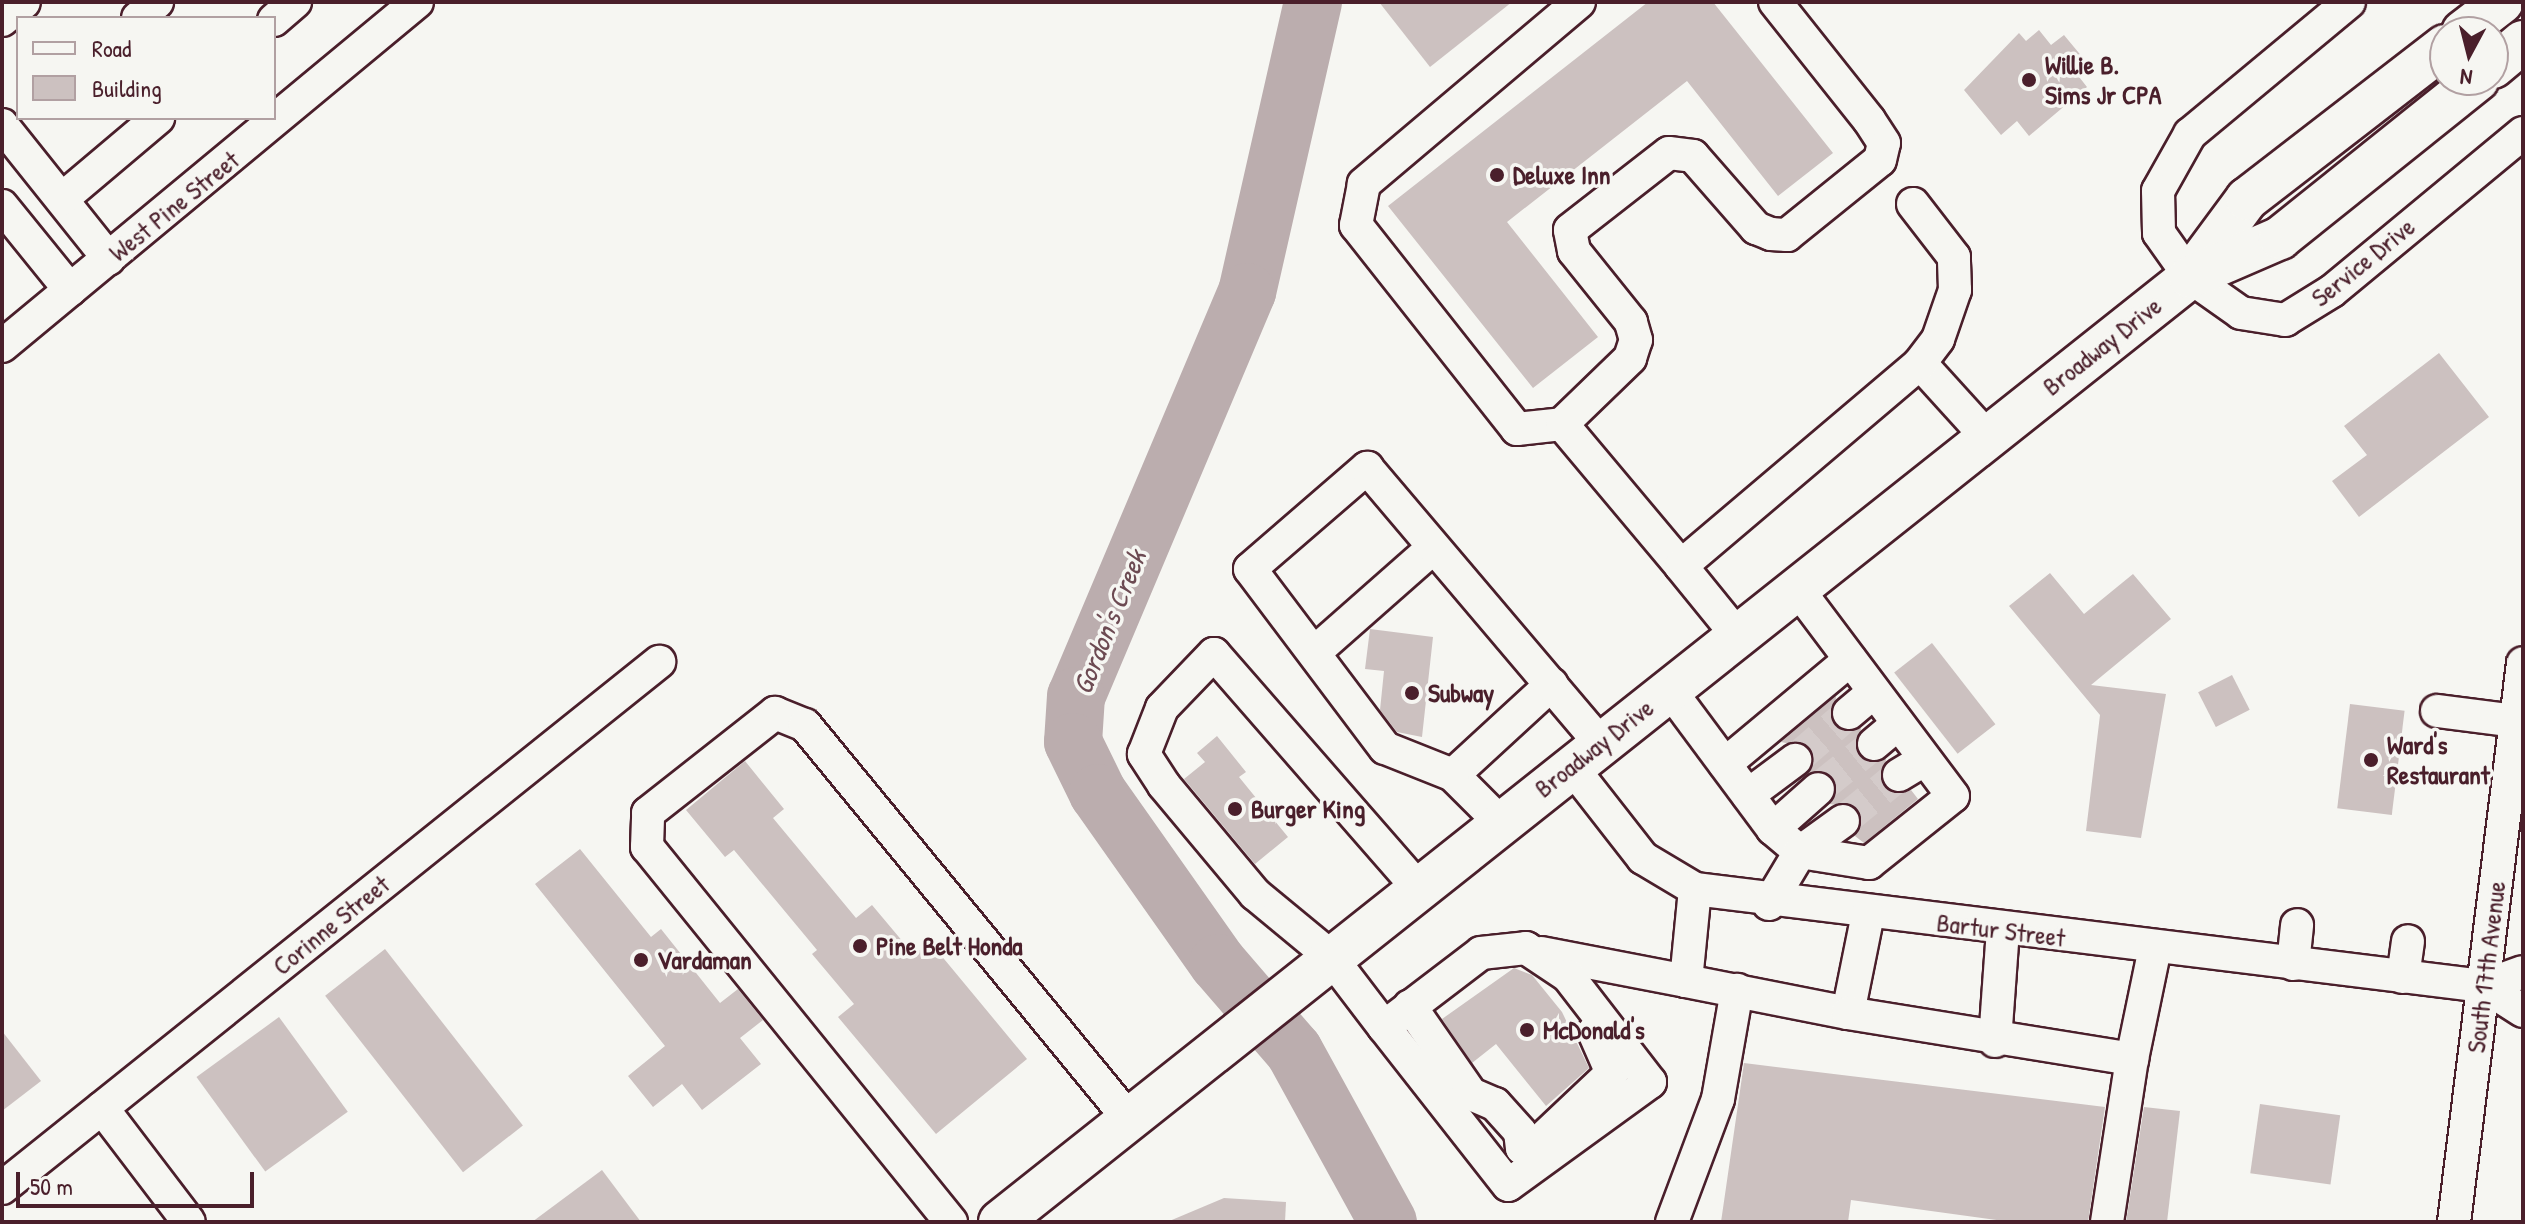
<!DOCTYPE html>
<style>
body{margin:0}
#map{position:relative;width:2525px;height:1224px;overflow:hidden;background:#f6f6f2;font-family:"Patrick Hand",sans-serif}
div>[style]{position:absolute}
.river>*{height:58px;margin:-29px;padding:0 29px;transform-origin:29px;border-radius:29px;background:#bbadae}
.building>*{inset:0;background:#ccc1c0;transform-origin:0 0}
.minor-tunnel>*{height:32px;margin-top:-16px;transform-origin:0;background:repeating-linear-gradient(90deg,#d4cbca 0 32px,transparent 0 48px)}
.roads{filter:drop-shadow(2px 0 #4a1f2b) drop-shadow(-2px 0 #4a1f2b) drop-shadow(0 2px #4a1f2b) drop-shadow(0 -2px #4a1f2b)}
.minor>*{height:32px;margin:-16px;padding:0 16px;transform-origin:16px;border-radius:16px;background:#f6f6f2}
.major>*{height:42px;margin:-21px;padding:0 21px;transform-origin:21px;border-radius:21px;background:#f6f6f2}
.dots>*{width:22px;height:22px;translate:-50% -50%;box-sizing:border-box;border:4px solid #f6f6f2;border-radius:50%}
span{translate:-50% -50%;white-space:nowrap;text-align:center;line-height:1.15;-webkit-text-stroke:7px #f6f6f2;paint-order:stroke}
.poi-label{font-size:26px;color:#4a1f2b;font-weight:700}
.left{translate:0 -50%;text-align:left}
.street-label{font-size:26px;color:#4a1f2b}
.water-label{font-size:28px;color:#6c4a52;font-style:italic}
.frame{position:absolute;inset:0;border:4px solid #4a1f2b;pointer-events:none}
.legend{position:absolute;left:16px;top:16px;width:260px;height:104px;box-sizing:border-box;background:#f6f6f2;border:2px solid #b1a0a2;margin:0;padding:10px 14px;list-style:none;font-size:24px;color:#4a1f2b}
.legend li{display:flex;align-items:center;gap:16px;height:40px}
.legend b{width:40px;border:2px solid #b1a0a2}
.north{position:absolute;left:2429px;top:16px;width:80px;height:80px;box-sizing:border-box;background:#f6f6f2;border:2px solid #b1a0a2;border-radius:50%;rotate:187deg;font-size:22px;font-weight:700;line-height:32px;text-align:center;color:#4a1f2b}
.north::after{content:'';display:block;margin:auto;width:28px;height:36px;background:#4a1f2b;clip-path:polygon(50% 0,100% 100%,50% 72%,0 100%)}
.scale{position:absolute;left:16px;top:1172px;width:238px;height:36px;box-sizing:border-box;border:4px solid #4a1f2b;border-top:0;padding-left:10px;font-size:24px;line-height:28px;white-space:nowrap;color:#4a1f2b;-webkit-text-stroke:6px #f6f6f2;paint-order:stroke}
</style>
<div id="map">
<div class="river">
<div style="left:1313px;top:2px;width:297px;rotate:102.8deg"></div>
<div style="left:1247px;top:292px;width:439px;rotate:112.9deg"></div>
<div style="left:1076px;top:696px;width:46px;rotate:93.7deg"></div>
<div style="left:1073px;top:742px;width:57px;rotate:63.9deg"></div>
<div style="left:1098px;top:793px;width:208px;rotate:54.8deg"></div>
<div style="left:1218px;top:963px;width:116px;rotate:49.2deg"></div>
<div style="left:1294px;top:1051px;width:195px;rotate:61.2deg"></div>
</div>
<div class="building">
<div style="clip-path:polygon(1379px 2px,1512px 2px,1430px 67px)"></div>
<div style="clip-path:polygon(1648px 2px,1713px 2px,1833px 153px,1778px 196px,1687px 81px,1507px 222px,1598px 337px,1533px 388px,1388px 206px)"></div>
<div style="clip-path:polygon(2039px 30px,2051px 45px,2064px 35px,2088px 64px,2076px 73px,2087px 87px,2029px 136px,2017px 121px,2001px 135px,1964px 90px,2019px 33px,2026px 41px)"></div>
<div style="clip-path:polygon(2439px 353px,2489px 417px,2359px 517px,2332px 481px,2367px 455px,2344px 426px)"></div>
<div style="clip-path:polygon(2050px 573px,2084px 614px,2133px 574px,2171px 619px,2091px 685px,2166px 694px,2141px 838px,2086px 831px,2100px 715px,2009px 606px)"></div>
<div style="clip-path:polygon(1370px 629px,1433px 637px,1422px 737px,1397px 732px,1380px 710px,1384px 671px,1365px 669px)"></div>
<div style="left:1932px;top:643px;width:103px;height:48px;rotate:52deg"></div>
<div style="left:2232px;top:675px;width:39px;height:38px;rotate:63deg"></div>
<div style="clip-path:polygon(1836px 696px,1834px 724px,1861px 728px,1859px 756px,1886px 759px,1883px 785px,1899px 794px,1911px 790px,1918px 799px,1864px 843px,1855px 836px,1858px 809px,1830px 804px,1833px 777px,1808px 773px,1810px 748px,1781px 742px)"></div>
<div style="left:2350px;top:704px;width:55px;height:105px;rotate:7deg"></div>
<div style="clip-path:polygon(1217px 736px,1246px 772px,1239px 777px,1288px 837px,1255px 864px,1184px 779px,1205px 762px,1197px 753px)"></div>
<div style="clip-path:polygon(745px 761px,784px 809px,773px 818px,856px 918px,872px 905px,914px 955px,930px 942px,1027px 1059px,936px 1134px,838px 1017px,854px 1004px,812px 954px,817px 950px,734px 850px,725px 857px,686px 810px)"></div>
<div style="clip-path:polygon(580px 849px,651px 937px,661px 929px,720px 1003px,738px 989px,763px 1020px,740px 1038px,761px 1064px,702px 1110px,682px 1084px,653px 1107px,628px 1076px,665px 1046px,535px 884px)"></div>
<div style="left:385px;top:949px;width:224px;height:76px;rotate:52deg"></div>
<div style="clip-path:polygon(1514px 968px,1532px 975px,1562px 1012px,1589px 1068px,1546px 1106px,1496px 1044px,1472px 1063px,1442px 1019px)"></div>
<div style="left:279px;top:1017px;width:117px;height:102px;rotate:54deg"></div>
<div style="clip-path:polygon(2px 1031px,41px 1081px,2px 1111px)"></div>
<div style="clip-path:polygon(1744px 1063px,2105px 1107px,2088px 1222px,2011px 1222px,1851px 1200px,1848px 1222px,1721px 1222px)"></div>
<div style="left:2260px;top:1104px;width:81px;height:70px;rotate:8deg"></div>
<div style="clip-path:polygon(2144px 1107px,2180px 1111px,2167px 1222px,2126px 1222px)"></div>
<div style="clip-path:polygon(602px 1170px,641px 1222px,532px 1222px)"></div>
<div style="clip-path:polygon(1224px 1198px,1286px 1202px,1285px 1222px,1167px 1222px)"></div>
</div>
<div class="minor-tunnel">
<div style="left:1795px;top:760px;width:72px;rotate:-41deg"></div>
<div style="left:1818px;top:789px;width:72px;rotate:-38.8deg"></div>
<div style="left:1843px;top:821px;width:72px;rotate:-39.4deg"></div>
</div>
<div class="roads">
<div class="minor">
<div style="left:1579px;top:2px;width:282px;rotate:139.8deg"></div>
<div style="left:1364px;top:184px;width:42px;rotate:101deg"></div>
<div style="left:1356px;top:225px;width:260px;rotate:51.7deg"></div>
<div style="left:1517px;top:429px;width:45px;rotate:-6.3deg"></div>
<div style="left:1562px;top:424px;width:185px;rotate:50deg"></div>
<div style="left:2349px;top:2px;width:207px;rotate:140.3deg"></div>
<div style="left:2190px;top:134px;width:65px;rotate:119.3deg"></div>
<div style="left:2158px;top:191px;width:42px;rotate:88.6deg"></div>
<div style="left:2159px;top:233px;width:54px;rotate:54.8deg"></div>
<div style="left:2190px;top:277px;width:62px;rotate:35.2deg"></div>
<div style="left:2241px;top:313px;width:45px;rotate:9deg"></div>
<div style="left:2285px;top:320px;width:55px;rotate:-31.7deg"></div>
<div style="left:2332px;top:291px;width:248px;rotate:-39.6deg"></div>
<div style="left:138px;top:18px;width:25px;rotate:-40deg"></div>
<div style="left:2px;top:20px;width:28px;rotate:-39deg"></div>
<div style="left:274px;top:20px;width:28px;rotate:-41deg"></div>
<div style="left:2px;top:125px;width:171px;rotate:51.4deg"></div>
<div style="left:62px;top:199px;width:126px;rotate:-40.2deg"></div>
<div style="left:2px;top:206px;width:108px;rotate:51deg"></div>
<div style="left:2px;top:346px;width:539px;rotate:-39.66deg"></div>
<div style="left:1920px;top:363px;width:100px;rotate:47.8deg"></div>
<div style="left:1562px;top:424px;width:95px;rotate:-44.1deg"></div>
<div style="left:1630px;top:358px;width:19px;rotate:-72deg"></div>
<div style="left:1636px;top:340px;width:19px;rotate:-106deg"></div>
<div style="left:1631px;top:322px;width:91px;rotate:-128.8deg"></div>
<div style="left:1574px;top:251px;width:21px;rotate:-101deg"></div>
<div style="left:1570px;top:230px;width:125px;rotate:-37.9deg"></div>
<div style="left:1669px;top:153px;width:24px;rotate:7deg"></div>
<div style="left:1693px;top:156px;width:96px;rotate:48.8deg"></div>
<div style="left:1756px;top:228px;width:16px;rotate:22deg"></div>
<div style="left:1771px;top:234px;width:16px;rotate:4deg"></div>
<div style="left:1787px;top:235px;width:119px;rotate:-38.9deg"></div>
<div style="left:1880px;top:160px;width:17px;rotate:-77deg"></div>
<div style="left:1884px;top:143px;width:27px;rotate:-123deg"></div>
<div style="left:1869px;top:120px;width:151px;rotate:-128.5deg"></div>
<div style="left:1737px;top:635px;width:89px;rotate:-129.1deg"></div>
<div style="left:1681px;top:566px;width:314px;rotate:-40.3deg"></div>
<div style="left:1920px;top:363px;width:30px;rotate:-53deg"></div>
<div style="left:1938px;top:339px;width:52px;rotate:-70.9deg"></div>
<div style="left:1955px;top:290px;width:33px;rotate:-92deg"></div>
<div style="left:1954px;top:257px;width:67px;rotate:-127.7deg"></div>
<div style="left:1315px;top:652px;width:157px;rotate:-41.4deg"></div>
<div style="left:1669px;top:689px;width:174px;rotate:53.4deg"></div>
<div style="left:1773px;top:829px;width:35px;rotate:40deg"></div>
<div style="left:1800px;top:852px;width:53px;rotate:-35.8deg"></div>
<div style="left:2437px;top:711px;width:80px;rotate:7.2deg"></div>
<div style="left:1849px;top:713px;width:31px;rotate:-40deg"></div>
<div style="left:1874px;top:744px;width:31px;rotate:-40deg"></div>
<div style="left:1725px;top:764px;width:163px;rotate:-39.8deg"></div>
<div style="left:1571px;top:766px;width:117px;rotate:52deg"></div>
<div style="left:1643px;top:858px;width:61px;rotate:30.8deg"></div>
<div style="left:1695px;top:889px;width:795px;rotate:7.01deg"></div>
<div style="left:2484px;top:986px;width:46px;rotate:32.7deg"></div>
<div style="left:1453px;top:775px;width:134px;rotate:-42.6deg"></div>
<div style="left:1899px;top:775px;width:29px;rotate:-31deg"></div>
<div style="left:1748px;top:795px;width:59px;rotate:-36.7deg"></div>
<div style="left:1500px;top:822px;width:66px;rotate:-135deg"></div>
<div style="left:1453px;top:775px;width:73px;rotate:-158.3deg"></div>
<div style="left:1385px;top:748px;width:224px;rotate:-127deg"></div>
<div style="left:1250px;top:569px;width:155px;rotate:-40.8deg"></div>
<div style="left:1367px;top:468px;width:360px;rotate:49.7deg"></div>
<div style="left:1773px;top:829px;width:60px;rotate:-41.6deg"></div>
<div style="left:1769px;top:904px;width:61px;rotate:-59.2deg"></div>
<div style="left:1800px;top:852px;width:70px;rotate:9.1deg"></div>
<div style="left:1869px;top:863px;width:107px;rotate:-38.6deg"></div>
<div style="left:1953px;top:796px;width:260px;rotate:-126.9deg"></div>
<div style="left:1541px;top:953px;width:148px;rotate:10.9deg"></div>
<div style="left:1686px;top:981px;width:92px;rotate:-84.4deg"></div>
<div style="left:2293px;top:964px;width:39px;rotate:-84deg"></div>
<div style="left:2403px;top:977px;width:36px;rotate:-82deg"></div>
<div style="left:1686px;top:981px;width:165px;rotate:11.2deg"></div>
<div style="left:1848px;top:1013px;width:101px;rotate:-78.6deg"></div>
<div style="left:2484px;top:986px;width:41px;rotate:-19.7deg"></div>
<div style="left:1410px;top:1006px;width:107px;rotate:55.3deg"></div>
<div style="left:1471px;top:1094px;width:26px;rotate:23deg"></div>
<div style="left:1495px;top:1104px;width:38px;rotate:48deg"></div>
<div style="left:1520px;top:1132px;width:16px;rotate:83deg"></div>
<div style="left:1522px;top:1148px;width:16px;rotate:-15deg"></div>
<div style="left:1537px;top:1144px;width:103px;rotate:-43.4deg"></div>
<div style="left:1612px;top:1073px;width:45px;rotate:-113.7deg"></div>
<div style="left:1848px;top:1013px;width:288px;rotate:9.2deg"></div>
<div style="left:2132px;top:1059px;width:113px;rotate:-78.3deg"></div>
<div style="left:1384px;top:1027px;width:122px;rotate:-37.3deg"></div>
<div style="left:1481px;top:953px;width:45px;rotate:-6.3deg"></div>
<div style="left:1526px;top:948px;width:50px;rotate:33.7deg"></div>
<div style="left:1568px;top:976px;width:134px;rotate:52.3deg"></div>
<div style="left:1650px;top:1082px;width:175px;rotate:144deg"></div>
<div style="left:1508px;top:1185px;width:201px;rotate:-128.1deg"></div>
<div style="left:1384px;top:1027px;width:89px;rotate:-127.3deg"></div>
<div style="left:1330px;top:956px;width:97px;rotate:-140.4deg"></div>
<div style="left:1255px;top:894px;width:142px;rotate:-129.9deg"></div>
<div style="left:1164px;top:785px;width:37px;rotate:-123deg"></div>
<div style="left:1144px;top:754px;width:49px;rotate:-68.6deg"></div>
<div style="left:1162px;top:708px;width:75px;rotate:-46.1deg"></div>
<div style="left:1214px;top:654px;width:309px;rotate:48.9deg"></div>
<div style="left:1995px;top:1041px;width:111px;rotate:-85.9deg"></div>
<div style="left:102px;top:1108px;width:143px;rotate:52.7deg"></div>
<div style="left:2px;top:1188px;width:842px;rotate:-38.68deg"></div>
<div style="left:951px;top:1222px;width:483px;rotate:-129deg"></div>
<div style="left:647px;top:847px;width:34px;rotate:-88deg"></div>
<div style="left:648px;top:813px;width:162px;rotate:-38.2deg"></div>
<div style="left:775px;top:713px;width:32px;rotate:22deg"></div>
<div style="left:805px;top:725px;width:510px;rotate:50.57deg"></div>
<div style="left:1672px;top:1222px;width:131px;rotate:-69.5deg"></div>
<div style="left:1718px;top:1099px;width:111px;rotate:-80.1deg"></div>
<div style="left:2107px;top:1222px;width:165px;rotate:-81.3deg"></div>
<div style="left:2454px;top:1222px;width:563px;rotate:-82.96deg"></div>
</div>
<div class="major">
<div style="left:2463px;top:32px;width:49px;rotate:-37.6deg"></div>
<div style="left:2493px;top:67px;width:39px;rotate:-40deg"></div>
<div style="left:2190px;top:276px;width:96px;rotate:-53.5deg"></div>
<div style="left:2247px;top:199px;width:250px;rotate:-37.7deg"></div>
<div style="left:1000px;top:1222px;width:1520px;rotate:-38.45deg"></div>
<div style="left:2190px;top:277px;width:98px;rotate:-23.4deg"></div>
<div style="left:2280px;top:238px;width:253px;rotate:-38.7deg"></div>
</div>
</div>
<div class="dots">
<div style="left:2029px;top:80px;background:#4a1f2b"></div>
<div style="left:1497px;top:175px;background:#4a1f2b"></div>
<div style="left:1412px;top:693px;background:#4a1f2b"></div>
<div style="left:2371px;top:760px;background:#4a1f2b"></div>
<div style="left:1235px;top:809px;background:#4a1f2b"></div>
<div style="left:860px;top:946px;background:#4a1f2b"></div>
<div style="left:641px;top:960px;background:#4a1f2b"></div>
<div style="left:1527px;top:1030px;background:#4a1f2b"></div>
</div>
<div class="poi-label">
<span class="left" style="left:2045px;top:80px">Willie B.<br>Sims Jr CPA</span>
<span class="left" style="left:1513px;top:175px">Deluxe Inn</span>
<span class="left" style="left:1428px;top:693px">Subway</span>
<span class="left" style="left:2387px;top:760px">Ward's<br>Restaurant</span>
<span class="left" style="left:1251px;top:809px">Burger King</span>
<span class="left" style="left:876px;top:946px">Pine Belt Honda</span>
<span class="left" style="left:657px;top:960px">Vardaman</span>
<span class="left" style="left:1543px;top:1030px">McDonald's</span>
</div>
<div class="street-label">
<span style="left:174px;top:206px;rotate:-39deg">West Pine Street</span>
<span style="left:2363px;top:262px;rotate:-39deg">Service Drive</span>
<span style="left:2102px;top:346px;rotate:-38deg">Broadway Drive</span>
<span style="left:1594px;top:748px;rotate:-38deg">Broadway Drive</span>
<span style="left:331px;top:925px;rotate:-39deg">Corinne Street</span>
<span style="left:2001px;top:930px;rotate:7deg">Bartur Street</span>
<span style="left:2486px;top:967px;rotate:-83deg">South 17th Avenue</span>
</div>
<div class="water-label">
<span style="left:1109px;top:622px;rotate:-68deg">Gordon's Creek</span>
</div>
<div class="frame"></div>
<ul class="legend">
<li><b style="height:10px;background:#f6f6f2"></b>Road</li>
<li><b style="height:22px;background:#ccc1c0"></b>Building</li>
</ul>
<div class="north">N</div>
<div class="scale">50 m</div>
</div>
